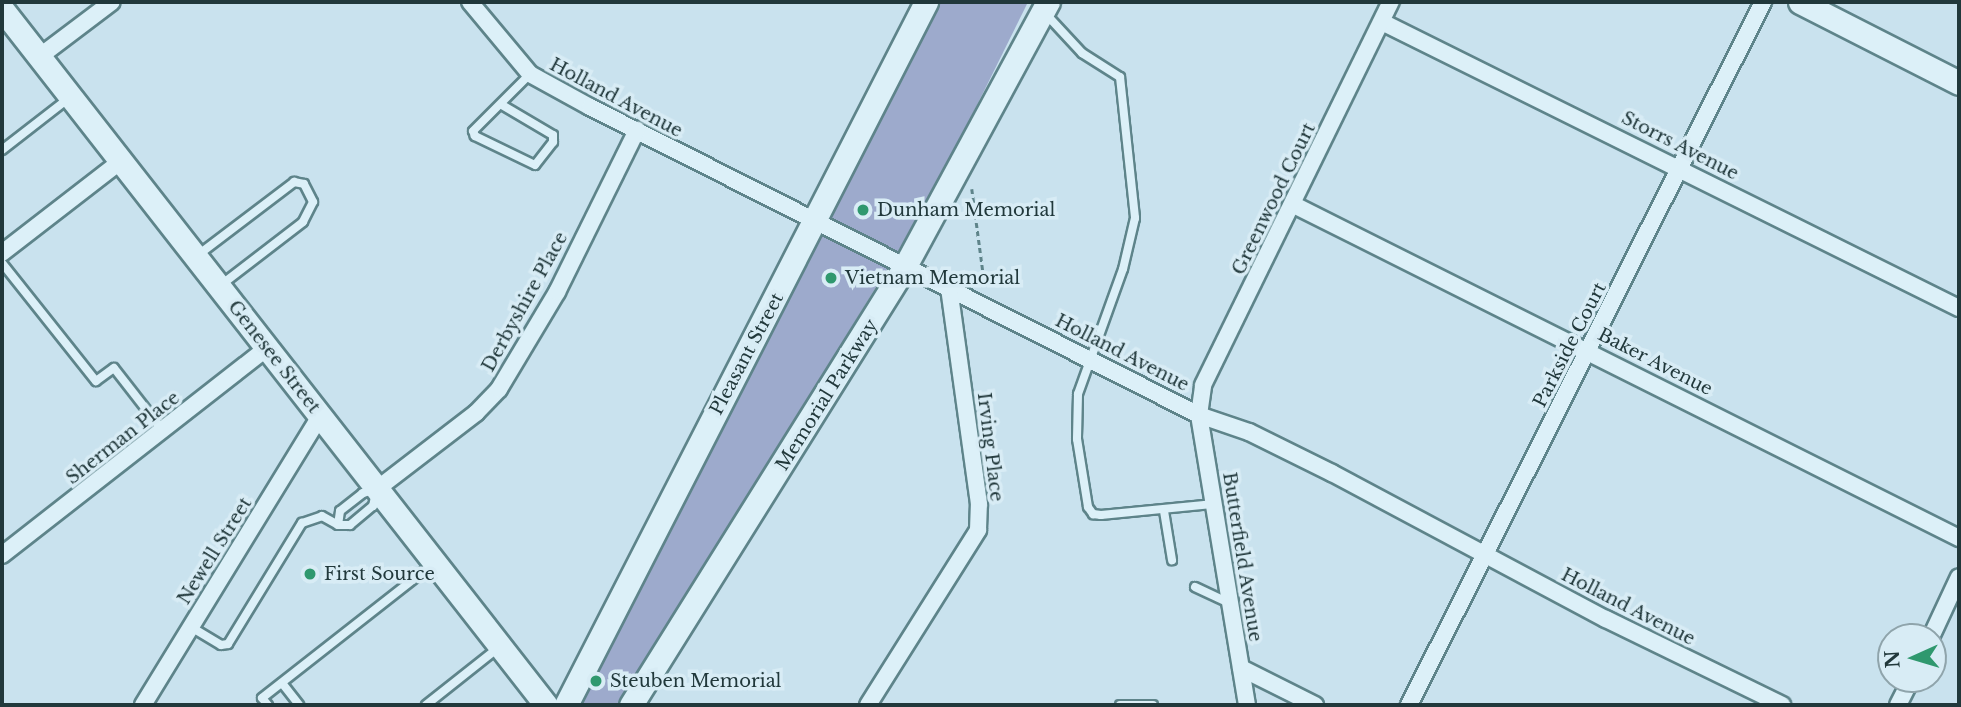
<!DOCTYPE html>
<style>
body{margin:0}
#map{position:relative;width:1961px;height:707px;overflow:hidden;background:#c9e2ee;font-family:"Libre Baskerville",serif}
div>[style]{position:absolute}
.green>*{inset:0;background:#9daacc}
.path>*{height:2.5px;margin-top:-1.25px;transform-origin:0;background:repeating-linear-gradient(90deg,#5e848a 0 5px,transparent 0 8.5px)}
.roads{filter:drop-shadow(2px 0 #5e848a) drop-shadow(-2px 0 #5e848a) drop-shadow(0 2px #5e848a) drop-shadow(0 -2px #5e848a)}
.lane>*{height:8px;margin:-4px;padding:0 4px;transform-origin:4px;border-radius:4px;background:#dcf0f8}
.street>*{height:16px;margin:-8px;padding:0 8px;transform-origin:8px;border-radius:8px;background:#dcf0f8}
.secondary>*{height:23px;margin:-11.5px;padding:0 11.5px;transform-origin:11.5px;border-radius:11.5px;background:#dcf0f8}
.dots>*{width:19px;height:19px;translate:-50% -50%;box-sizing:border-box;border:4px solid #d8ecf5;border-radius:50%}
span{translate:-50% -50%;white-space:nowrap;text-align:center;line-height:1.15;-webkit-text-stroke:7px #d8ecf5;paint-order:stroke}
.street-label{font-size:18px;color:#21383b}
.poi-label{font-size:18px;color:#21383b}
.left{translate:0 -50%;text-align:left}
.frame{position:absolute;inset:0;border:4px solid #21383b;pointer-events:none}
.north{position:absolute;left:1877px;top:623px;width:70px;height:70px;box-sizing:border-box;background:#d8ecf5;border:2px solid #8fa4ab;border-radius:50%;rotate:266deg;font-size:19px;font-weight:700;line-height:28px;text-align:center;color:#21383b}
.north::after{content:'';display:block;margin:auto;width:24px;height:32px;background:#2f986e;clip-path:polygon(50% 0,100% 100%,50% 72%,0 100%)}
</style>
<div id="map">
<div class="green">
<div style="clip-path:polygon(937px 2px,1028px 2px,934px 192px,670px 625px,618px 705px,580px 705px)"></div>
</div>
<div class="path">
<div style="left:972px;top:189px;width:99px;rotate:82.4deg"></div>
</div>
<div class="roads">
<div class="lane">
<div style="left:1044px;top:12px;width:56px;rotate:47.2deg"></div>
<div style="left:1082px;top:53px;width:45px;rotate:32.3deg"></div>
<div style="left:1120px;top:77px;width:142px;rotate:83.9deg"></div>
<div style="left:1135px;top:218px;width:52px;rotate:103.2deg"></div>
<div style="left:1123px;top:269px;width:133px;rotate:109.8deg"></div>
<div style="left:1078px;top:394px;width:45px;rotate:91.3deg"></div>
<div style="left:1077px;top:439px;width:69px;rotate:80.8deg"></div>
<div style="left:1088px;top:507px;width:9px;rotate:54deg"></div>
<div style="left:1093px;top:514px;width:8px;rotate:7deg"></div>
<div style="left:1101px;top:515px;width:114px;rotate:-5.6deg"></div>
<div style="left:502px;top:105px;width:59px;rotate:30.5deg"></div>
<div style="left:553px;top:135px;width:7px;rotate:90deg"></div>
<div style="left:553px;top:142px;width:29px;rotate:128deg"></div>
<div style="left:535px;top:165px;width:67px;rotate:-154.2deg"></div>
<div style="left:475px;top:136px;width:5px;rotate:-112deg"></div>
<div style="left:473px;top:131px;width:81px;rotate:-45deg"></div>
<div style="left:2px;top:150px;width:85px;rotate:-37.8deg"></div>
<div style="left:198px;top:255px;width:121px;rotate:-37.2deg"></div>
<div style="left:294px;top:182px;width:10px;rotate:11deg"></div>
<div style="left:304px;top:184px;width:20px;rotate:63deg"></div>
<div style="left:313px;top:202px;width:22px;rotate:117deg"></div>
<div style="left:303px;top:222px;width:103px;rotate:142.5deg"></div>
<div style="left:2px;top:263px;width:151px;rotate:51.5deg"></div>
<div style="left:96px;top:381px;width:22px;rotate:-36deg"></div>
<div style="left:114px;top:368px;width:80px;rotate:52.1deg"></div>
<div style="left:1164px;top:511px;width:50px;rotate:80.7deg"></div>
<div style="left:1195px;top:587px;width:38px;rotate:25deg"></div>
<div style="left:191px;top:627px;width:35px;rotate:31deg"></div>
<div style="left:221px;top:645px;width:7px;rotate:-8deg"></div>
<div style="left:228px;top:644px;width:142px;rotate:-58.6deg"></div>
<div style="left:302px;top:523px;width:21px;rotate:-19deg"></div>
<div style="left:322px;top:516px;width:18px;rotate:29deg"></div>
<div style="left:338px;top:525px;width:12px"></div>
<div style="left:350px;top:525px;width:30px;rotate:-40deg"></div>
<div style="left:373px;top:506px;width:17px;rotate:-77deg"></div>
<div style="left:377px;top:489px;width:15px;rotate:164deg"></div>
<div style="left:363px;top:493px;width:29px;rotate:142deg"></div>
<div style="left:340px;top:511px;width:14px;rotate:98deg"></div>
<div style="left:282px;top:683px;width:28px;rotate:52deg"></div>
<div style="left:268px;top:705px;width:9px;rotate:-131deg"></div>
<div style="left:262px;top:698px;width:219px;rotate:-38.1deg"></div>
<div style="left:426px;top:705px;width:92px;rotate:-38.4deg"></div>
<div style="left:1120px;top:705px;width:33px"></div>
</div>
<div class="street">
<div style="left:470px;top:2px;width:94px;rotate:50.2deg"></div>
<div style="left:530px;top:74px;width:68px;rotate:28.8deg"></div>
<div style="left:590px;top:107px;width:682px;rotate:26.83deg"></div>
<div style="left:1199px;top:415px;width:53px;rotate:18.8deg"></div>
<div style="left:1249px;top:432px;width:93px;rotate:26.3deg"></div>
<div style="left:1332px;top:473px;width:310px;rotate:28.1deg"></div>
<div style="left:1606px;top:619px;width:196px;rotate:26deg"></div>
<div style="left:1382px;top:22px;width:644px;rotate:26.37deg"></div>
<div style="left:39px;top:57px;width:91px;rotate:-37deg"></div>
<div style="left:1294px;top:205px;width:744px;rotate:26.6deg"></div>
<div style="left:2px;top:253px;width:150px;rotate:-37.7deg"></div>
<div style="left:377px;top:489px;width:125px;rotate:-37.5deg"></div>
<div style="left:476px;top:413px;width:33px;rotate:-46deg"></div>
<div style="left:499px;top:389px;width:113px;rotate:-59.1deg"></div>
<div style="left:557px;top:292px;width:181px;rotate:-63.7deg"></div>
<div style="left:2px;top:555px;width:336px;rotate:-38deg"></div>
<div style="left:1931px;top:637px;width:66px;rotate:-65deg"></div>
<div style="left:1241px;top:668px;width:83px;rotate:26.6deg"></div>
<div style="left:143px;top:705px;width:339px;rotate:-58.5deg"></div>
<div style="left:868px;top:705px;width:207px;rotate:-57.8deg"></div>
<div style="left:978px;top:530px;width:26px;rotate:-88deg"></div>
<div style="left:979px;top:504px;width:217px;rotate:-97.9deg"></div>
<div style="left:1247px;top:705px;width:294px;rotate:-99.4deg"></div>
<div style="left:1199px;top:415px;width:30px;rotate:-82deg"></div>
<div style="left:1203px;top:385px;width:427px;rotate:-63.9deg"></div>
<div style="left:1409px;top:705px;width:787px;rotate:-63.27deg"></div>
<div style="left:1898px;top:705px;width:29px;rotate:-63deg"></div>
</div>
<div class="secondary">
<div style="left:1800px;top:2px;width:178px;rotate:27deg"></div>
<div style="left:2px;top:9px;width:883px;rotate:51.99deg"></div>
<div style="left:566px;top:705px;width:790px;rotate:-62.88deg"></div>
<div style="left:631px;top:705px;width:515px;rotate:-58.01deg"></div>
<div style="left:904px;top:268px;width:302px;rotate:-61.6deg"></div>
</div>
</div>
<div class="dots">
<div style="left:863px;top:210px;background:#2f986e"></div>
<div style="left:831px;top:278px;background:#2f986e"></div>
<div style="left:310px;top:574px;background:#2f986e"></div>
<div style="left:596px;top:681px;background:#2f986e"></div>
</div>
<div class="street-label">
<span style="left:616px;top:98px;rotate:28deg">Holland Avenue</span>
<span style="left:1680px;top:146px;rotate:27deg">Storrs Avenue</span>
<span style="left:1274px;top:199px;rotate:-64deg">Greenwood Court</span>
<span style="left:525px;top:302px;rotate:-61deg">Derbyshire Place</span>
<span style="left:1570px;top:345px;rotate:-63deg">Parkside Court</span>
<span style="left:1122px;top:353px;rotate:27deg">Holland Avenue</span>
<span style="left:747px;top:354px;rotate:-62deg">Pleasant Street</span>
<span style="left:274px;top:357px;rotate:52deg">Genesee Street</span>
<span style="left:1655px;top:362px;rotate:27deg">Baker Avenue</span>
<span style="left:827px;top:395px;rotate:-58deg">Memorial Parkway</span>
<span style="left:123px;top:438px;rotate:-38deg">Sherman Place</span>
<span style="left:990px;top:447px;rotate:83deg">Irving Place</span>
<span style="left:215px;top:551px;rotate:-58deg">Newell Street</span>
<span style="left:1242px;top:557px;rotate:81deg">Butterfield Avenue</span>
<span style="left:1628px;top:607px;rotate:27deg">Holland Avenue</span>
</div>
<div class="poi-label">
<span class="left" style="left:877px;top:210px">Dunham Memorial</span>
<span class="left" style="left:845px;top:278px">Vietnam Memorial</span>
<span class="left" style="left:324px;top:574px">First Source</span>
<span class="left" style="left:610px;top:681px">Steuben Memorial</span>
</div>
<div class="frame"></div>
<div class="north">N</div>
</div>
